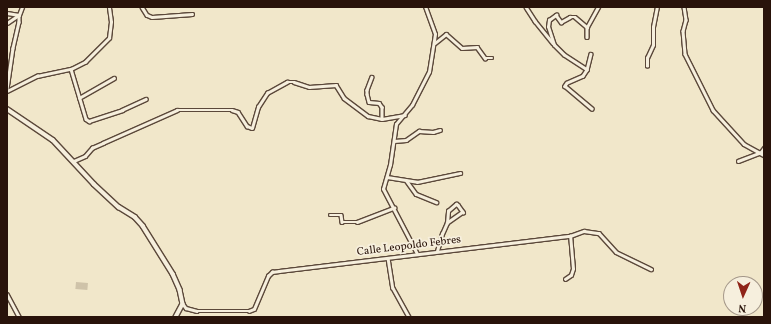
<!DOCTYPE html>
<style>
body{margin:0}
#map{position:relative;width:771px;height:324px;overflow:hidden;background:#f1e7ca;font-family:Vollkorn,serif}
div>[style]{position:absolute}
.green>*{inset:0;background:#cfc3a9;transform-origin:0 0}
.roads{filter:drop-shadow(1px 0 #5b483a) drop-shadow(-1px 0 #5b483a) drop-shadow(0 1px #5b483a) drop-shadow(0 -1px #5b483a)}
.street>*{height:2.5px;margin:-1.25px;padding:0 1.25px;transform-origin:1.25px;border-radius:1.25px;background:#f6efdd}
.secondary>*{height:3.5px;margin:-1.75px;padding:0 1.75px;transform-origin:1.75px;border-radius:1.75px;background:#f6efdd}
span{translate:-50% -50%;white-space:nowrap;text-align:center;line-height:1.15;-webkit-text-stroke:3.5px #f6efdd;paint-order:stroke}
.street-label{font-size:11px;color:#29130a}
.frame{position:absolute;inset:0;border:8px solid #29130a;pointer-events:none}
.north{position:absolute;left:723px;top:276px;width:40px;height:40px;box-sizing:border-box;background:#f6efdd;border:1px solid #a49789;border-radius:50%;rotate:183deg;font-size:11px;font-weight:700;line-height:16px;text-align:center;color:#29130a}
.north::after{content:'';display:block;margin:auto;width:14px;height:18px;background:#8f2418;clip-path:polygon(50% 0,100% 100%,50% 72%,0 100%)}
</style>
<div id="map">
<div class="green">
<div style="left:76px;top:282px;width:12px;height:7px;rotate:5deg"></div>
</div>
<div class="roads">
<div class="street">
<div style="left:142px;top:7px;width:9px;rotate:58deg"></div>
<div style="left:147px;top:15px;width:5px;rotate:22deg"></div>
<div style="left:152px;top:17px;width:40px;rotate:-4.3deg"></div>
<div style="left:526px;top:7px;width:17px;rotate:57deg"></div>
<div style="left:535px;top:21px;width:28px;rotate:51deg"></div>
<div style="left:684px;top:7px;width:13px;rotate:81deg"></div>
<div style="left:686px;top:20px;width:11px;rotate:105deg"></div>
<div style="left:683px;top:31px;width:23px;rotate:85deg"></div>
<div style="left:685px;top:54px;width:63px;rotate:63.4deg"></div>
<div style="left:713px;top:110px;width:46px;rotate:47.6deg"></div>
<div style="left:744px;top:144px;width:23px;rotate:29deg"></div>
<div style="left:7px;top:13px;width:12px;rotate:9deg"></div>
<div style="left:19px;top:15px;width:7px;rotate:90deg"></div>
<div style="left:19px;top:22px;width:27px;rotate:103deg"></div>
<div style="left:13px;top:48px;width:41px;rotate:98.3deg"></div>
<div style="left:7px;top:23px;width:14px;rotate:-34deg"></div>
<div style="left:19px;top:15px;width:9px;rotate:-69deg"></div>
<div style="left:587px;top:27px;width:23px;rotate:-61deg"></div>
<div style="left:435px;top:43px;width:14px;rotate:-39deg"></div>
<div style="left:446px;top:34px;width:21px;rotate:41deg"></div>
<div style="left:462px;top:48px;width:15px;rotate:-4deg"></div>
<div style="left:477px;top:47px;width:14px;rotate:54deg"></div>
<div style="left:485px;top:58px;width:7px"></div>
<div style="left:591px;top:54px;width:16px;rotate:104deg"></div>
<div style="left:587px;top:70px;width:7px;rotate:124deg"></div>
<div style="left:583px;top:76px;width:17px;rotate:156deg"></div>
<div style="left:567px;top:83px;width:4px;rotate:124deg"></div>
<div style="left:565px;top:86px;width:35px;rotate:40deg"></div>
<div style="left:647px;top:66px;width:8px;rotate:-90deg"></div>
<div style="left:647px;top:58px;width:14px;rotate:-65deg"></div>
<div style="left:653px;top:45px;width:18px;rotate:-90deg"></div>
<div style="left:653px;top:27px;width:20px;rotate:-79deg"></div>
<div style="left:71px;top:69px;width:52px;rotate:73.3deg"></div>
<div style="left:86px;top:119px;width:4px;rotate:34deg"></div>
<div style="left:89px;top:121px;width:35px;rotate:-18deg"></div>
<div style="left:122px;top:110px;width:26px;rotate:-25deg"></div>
<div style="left:587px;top:70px;width:27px;rotate:-147deg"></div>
<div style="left:564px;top:55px;width:14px;rotate:-135deg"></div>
<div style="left:554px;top:45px;width:19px;rotate:-108deg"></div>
<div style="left:548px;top:27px;width:7px;rotate:-82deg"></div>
<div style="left:549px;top:20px;width:9px;rotate:-36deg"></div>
<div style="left:556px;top:15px;width:9px;rotate:54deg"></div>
<div style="left:561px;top:22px;width:10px;rotate:-29deg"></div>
<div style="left:570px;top:17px;width:5px"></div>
<div style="left:575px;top:17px;width:16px;rotate:40deg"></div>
<div style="left:587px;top:27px;width:10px;rotate:90deg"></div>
<div style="left:372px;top:77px;width:14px;rotate:111deg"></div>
<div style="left:367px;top:90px;width:4px;rotate:90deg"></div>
<div style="left:367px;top:94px;width:8px;rotate:76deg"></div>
<div style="left:369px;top:102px;width:10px;rotate:6deg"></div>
<div style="left:379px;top:103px;width:5px;rotate:53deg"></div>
<div style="left:382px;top:107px;width:12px;rotate:90deg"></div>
<div style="left:7px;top:91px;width:34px;rotate:-27deg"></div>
<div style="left:37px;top:76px;width:35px;rotate:-12deg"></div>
<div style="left:71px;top:69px;width:16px;rotate:-27deg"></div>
<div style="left:85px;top:62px;width:34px;rotate:-45deg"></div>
<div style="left:109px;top:38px;width:16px;rotate:-83deg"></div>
<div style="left:111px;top:22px;width:15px;rotate:-98deg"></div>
<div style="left:79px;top:98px;width:40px;rotate:-29.7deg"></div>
<div style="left:394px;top:141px;width:12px;rotate:-5deg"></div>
<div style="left:406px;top:140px;width:16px;rotate:-35deg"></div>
<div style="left:419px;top:131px;width:14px;rotate:4deg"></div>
<div style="left:433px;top:132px;width:7px;rotate:-16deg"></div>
<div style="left:74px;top:161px;width:12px;rotate:-24deg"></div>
<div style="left:85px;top:156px;width:11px;rotate:-49deg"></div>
<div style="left:92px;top:148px;width:12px;rotate:-24deg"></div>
<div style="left:103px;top:143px;width:81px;rotate:-24deg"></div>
<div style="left:177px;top:110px;width:55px"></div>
<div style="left:232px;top:110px;width:6px;rotate:18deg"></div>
<div style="left:238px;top:112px;width:17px;rotate:57deg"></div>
<div style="left:247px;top:126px;width:5px;rotate:22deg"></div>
<div style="left:252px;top:128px;width:22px;rotate:-74deg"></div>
<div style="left:258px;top:107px;width:17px;rotate:-57deg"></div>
<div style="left:267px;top:93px;width:23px;rotate:-29deg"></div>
<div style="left:287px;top:82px;width:7px"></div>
<div style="left:294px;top:82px;width:16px;rotate:18deg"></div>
<div style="left:309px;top:87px;width:27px;rotate:-4deg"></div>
<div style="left:336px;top:85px;width:15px;rotate:58deg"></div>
<div style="left:344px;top:98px;width:30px;rotate:37deg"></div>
<div style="left:368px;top:116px;width:14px;rotate:12deg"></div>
<div style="left:382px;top:119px;width:23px;rotate:-10deg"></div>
<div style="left:738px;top:161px;width:25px;rotate:-21deg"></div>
<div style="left:761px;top:152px;width:5px;rotate:-53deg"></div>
<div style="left:387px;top:177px;width:30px;rotate:9deg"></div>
<div style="left:417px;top:182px;width:44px;rotate:-11.8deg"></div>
<div style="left:406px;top:180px;width:17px;rotate:54deg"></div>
<div style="left:416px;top:194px;width:22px;rotate:22deg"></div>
<div style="left:330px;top:215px;width:11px"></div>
<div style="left:341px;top:215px;width:7px;rotate:82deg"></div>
<div style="left:342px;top:222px;width:15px"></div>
<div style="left:357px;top:222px;width:40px;rotate:-21deg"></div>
<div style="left:437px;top:251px;width:18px;rotate:-74deg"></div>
<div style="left:442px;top:234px;width:12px;rotate:-66deg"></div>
<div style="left:447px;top:223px;width:12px;rotate:-85deg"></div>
<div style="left:448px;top:211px;width:11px;rotate:-41deg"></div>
<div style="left:456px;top:204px;width:2px;rotate:27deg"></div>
<div style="left:458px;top:205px;width:9px;rotate:54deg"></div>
<div style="left:463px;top:212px;width:19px;rotate:145deg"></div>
<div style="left:417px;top:254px;width:73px;rotate:-117.6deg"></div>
<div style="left:383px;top:189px;width:25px;rotate:-74deg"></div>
<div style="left:390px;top:165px;width:41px;rotate:-81.7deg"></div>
<div style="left:396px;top:124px;width:25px;rotate:-50deg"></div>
<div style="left:412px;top:105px;width:37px;rotate:-63deg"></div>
<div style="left:429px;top:72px;width:38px;rotate:-81deg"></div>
<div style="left:435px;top:34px;width:29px;rotate:-110deg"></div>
<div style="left:388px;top:258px;width:30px;rotate:81deg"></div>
<div style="left:393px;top:288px;width:33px;rotate:61deg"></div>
<div style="left:565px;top:279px;width:7px;rotate:-34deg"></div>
<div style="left:571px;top:275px;width:6px;rotate:-72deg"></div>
<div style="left:573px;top:269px;width:33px;rotate:-95deg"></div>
<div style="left:7px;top:294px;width:26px;rotate:62deg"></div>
<div style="left:183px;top:304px;width:5px;rotate:53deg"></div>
<div style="left:186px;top:308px;width:11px;rotate:15deg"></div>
<div style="left:197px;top:311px;width:52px"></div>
<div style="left:249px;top:311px;width:5px;rotate:-22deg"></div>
<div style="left:254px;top:309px;width:36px;rotate:-67deg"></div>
<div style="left:268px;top:276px;width:6px;rotate:-45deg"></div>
<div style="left:272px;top:272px;width:7px;rotate:-8deg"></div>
<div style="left:279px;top:271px;width:293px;rotate:-6.9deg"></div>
<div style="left:570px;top:236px;width:15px;rotate:-20deg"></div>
<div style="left:584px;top:231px;width:15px;rotate:8deg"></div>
<div style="left:599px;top:233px;width:25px;rotate:48deg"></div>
<div style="left:616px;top:252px;width:39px;rotate:26deg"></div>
</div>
<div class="secondary">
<div style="left:7px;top:109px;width:55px;rotate:34deg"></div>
<div style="left:53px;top:140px;width:60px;rotate:47deg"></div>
<div style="left:94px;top:184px;width:34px;rotate:43deg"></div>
<div style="left:119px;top:207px;width:19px;rotate:32deg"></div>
<div style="left:135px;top:217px;width:12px;rotate:48deg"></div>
<div style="left:143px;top:226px;width:57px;rotate:58deg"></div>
<div style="left:173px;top:274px;width:17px;rotate:66deg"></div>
<div style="left:180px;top:290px;width:14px;rotate:78deg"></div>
<div style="left:183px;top:304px;width:15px;rotate:118deg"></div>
</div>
</div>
<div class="street-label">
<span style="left:409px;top:247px;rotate:-7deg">Calle Leopoldo Febres</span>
</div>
<div class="frame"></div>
<div class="north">N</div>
</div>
